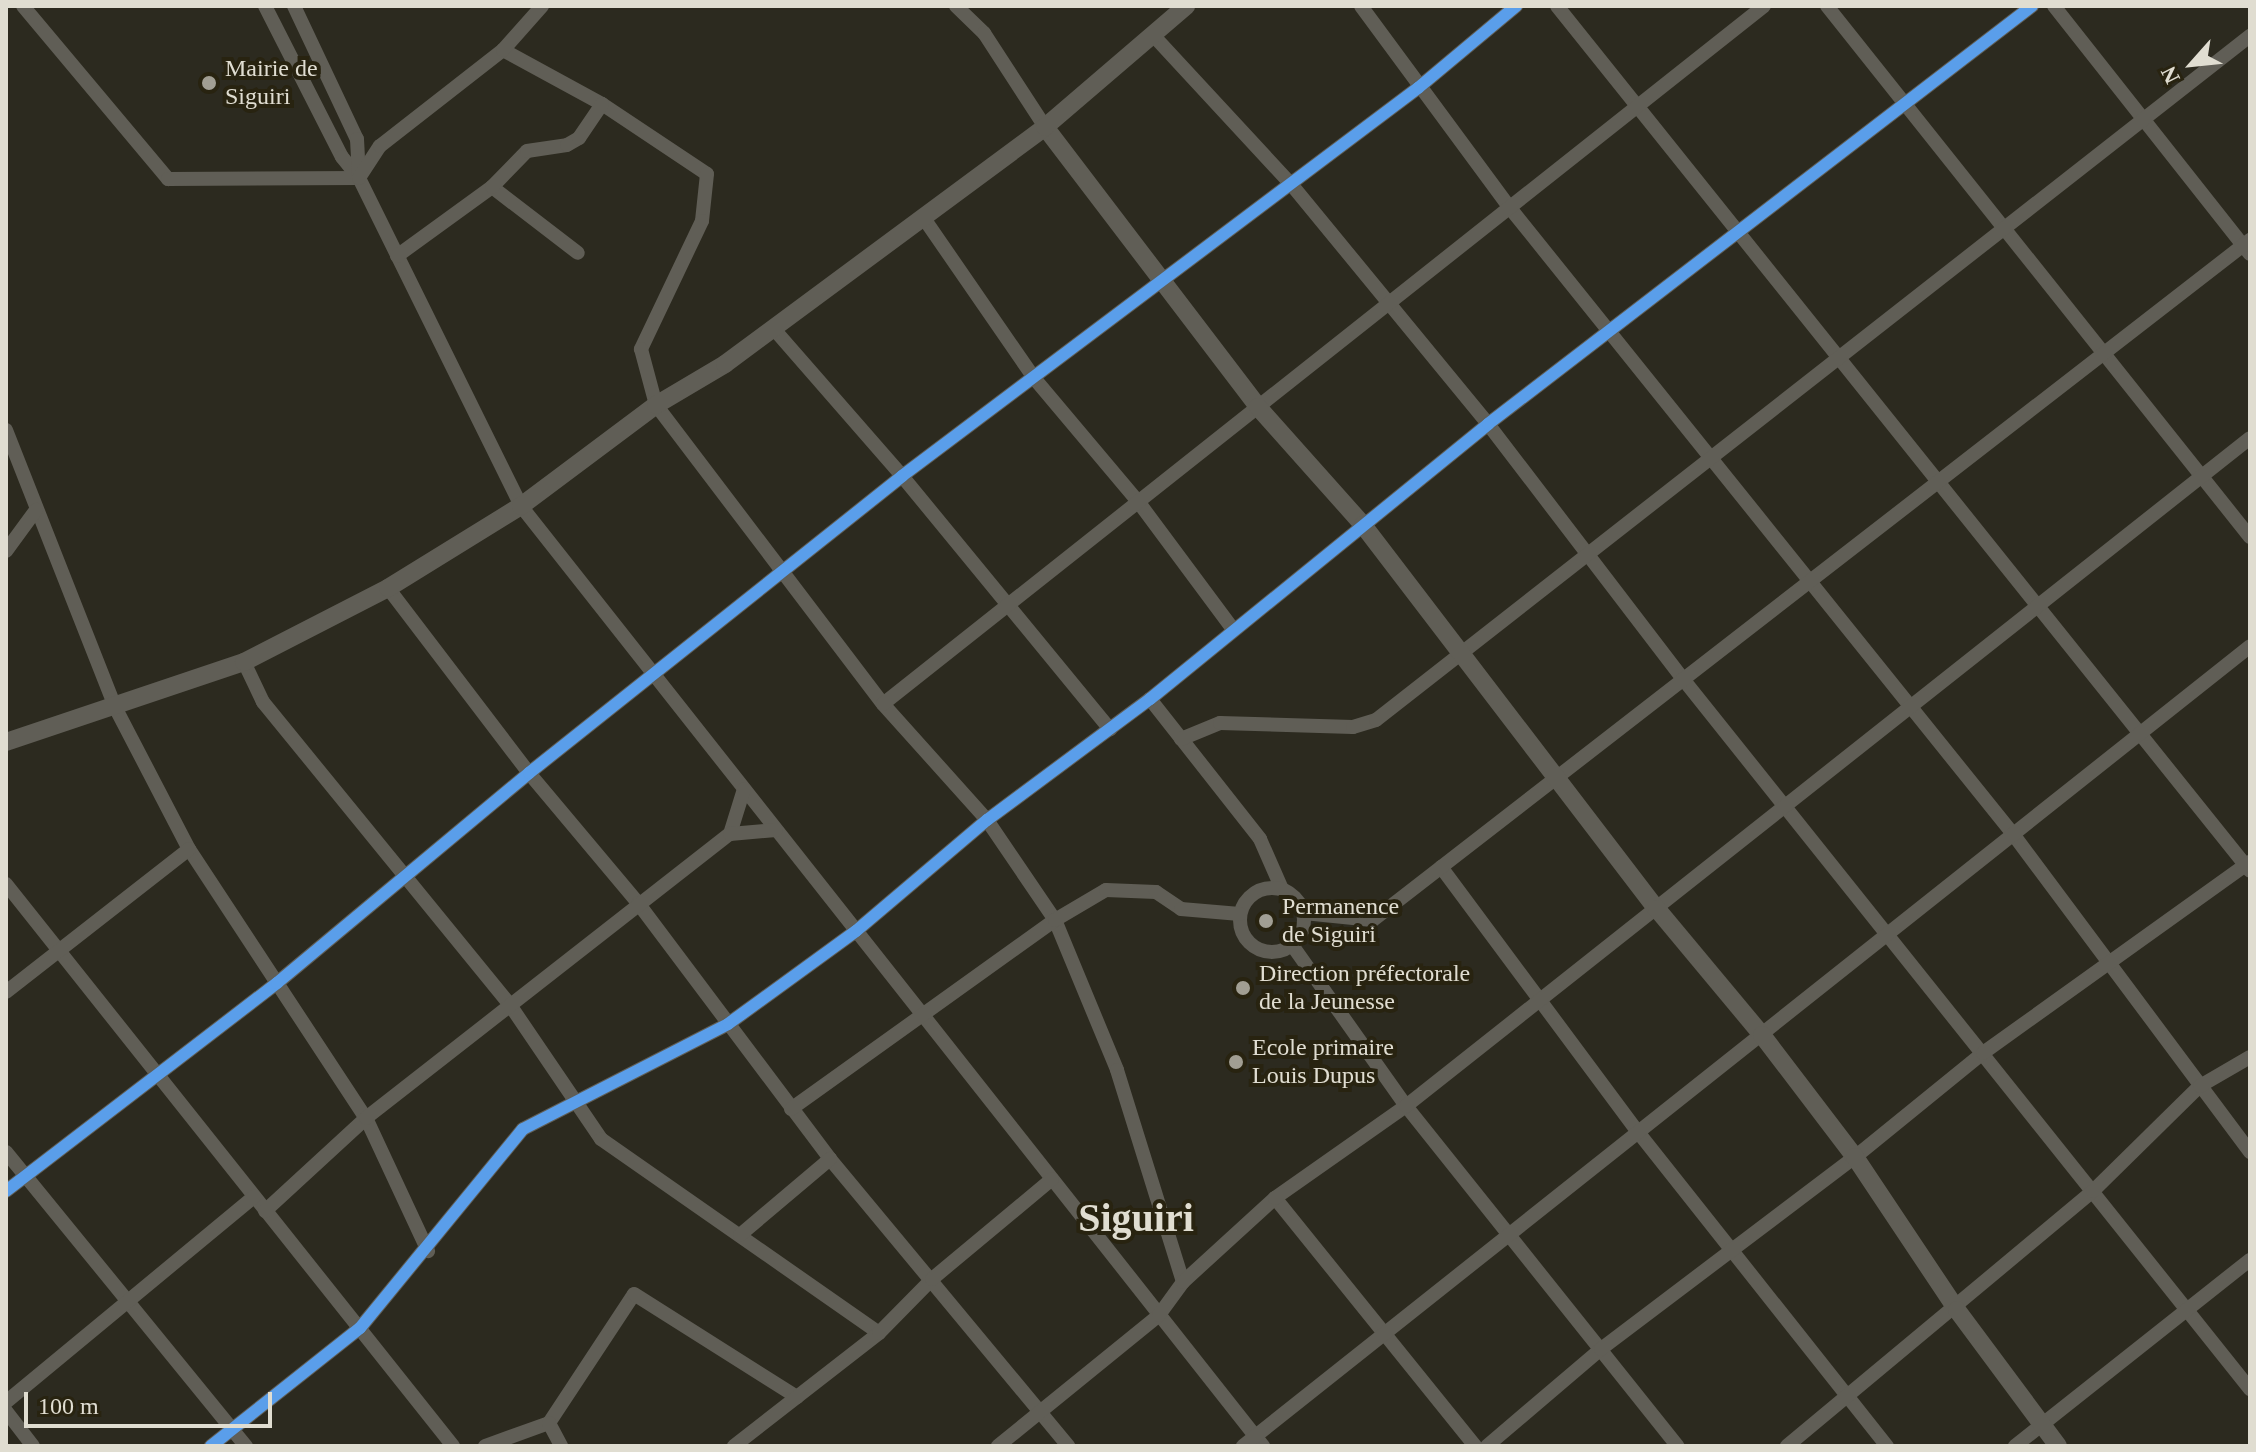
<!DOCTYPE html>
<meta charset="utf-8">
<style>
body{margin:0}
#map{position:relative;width:2256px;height:1452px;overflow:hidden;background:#2c2a1f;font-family:"Times New Roman",serif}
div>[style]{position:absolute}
.minor>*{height:14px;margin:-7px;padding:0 7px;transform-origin:7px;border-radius:7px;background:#605e56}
.minor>.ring{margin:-7px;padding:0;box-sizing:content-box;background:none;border:14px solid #605e56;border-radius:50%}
.tertiary>*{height:18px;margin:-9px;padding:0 9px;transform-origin:9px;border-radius:9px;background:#605e56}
.cycleway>*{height:12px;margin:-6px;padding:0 6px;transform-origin:6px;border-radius:6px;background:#5a9eea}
.dots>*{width:22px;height:22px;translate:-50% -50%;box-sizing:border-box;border:4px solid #282310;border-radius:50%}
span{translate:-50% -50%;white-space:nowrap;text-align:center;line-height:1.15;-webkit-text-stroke:8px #282310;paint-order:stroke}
.poi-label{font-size:24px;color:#e0ddd1}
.left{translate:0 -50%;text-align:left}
.town-label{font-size:40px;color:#e0ddd1;font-weight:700}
.frame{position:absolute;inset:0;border:8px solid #e0ddd1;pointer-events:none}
.north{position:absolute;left:2152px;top:24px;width:80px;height:80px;-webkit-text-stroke:6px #282310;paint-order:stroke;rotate:243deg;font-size:22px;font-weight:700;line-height:32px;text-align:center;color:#e0ddd1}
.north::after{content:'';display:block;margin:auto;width:28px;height:36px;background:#e0ddd1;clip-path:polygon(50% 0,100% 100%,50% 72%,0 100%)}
.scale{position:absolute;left:24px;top:1392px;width:248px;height:36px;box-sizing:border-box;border:4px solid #e0ddd1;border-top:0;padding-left:10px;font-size:24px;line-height:28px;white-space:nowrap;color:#e0ddd1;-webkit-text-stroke:6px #282310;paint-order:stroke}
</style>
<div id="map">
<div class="minor">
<div style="left:23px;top:6px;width:226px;rotate:50deg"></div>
<div style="left:168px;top:179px;width:191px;rotate:-0.3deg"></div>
<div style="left:265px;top:6px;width:169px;rotate:63deg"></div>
<div style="left:342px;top:157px;width:27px;rotate:51deg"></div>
<div style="left:359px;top:178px;width:366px;rotate:63.7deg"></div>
<div style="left:521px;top:506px;width:1198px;rotate:51.71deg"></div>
<div style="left:294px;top:6px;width:147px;rotate:64.7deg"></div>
<div style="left:357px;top:139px;width:39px;rotate:87deg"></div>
<div style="left:956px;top:6px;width:39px;rotate:44deg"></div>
<div style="left:984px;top:33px;width:112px;rotate:57deg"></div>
<div style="left:1361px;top:6px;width:251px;rotate:53.6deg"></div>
<div style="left:1510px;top:208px;width:803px;rotate:51.22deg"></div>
<div style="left:2013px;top:834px;width:397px;rotate:53.3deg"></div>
<div style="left:1557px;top:6px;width:1108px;rotate:51.3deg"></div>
<div style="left:1827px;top:6px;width:679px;rotate:51.46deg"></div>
<div style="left:2054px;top:6px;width:316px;rotate:51.7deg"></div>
<div style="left:1152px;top:34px;width:205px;rotate:47.2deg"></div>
<div style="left:1291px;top:184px;width:310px;rotate:50.6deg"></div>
<div style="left:1488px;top:424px;width:321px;rotate:52.6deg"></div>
<div style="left:1683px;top:679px;width:909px;rotate:51.39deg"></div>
<div style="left:503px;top:50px;width:113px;rotate:28.6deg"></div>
<div style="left:602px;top:104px;width:126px;rotate:33.7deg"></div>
<div style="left:707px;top:174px;width:47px;rotate:96.1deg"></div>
<div style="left:702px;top:221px;width:142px;rotate:115.5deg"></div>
<div style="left:641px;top:349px;width:58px;rotate:75deg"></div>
<div style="left:656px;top:405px;width:375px;rotate:52.8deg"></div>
<div style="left:883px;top:704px;width:156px;rotate:48.1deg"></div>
<div style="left:987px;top:820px;width:121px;rotate:55.8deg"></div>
<div style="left:1055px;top:920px;width:162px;rotate:67.5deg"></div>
<div style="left:1117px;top:1070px;width:222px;rotate:72.7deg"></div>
<div style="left:359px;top:178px;width:38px;rotate:-57deg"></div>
<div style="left:380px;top:146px;width:156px;rotate:-38deg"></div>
<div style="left:503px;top:50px;width:59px;rotate:-48.4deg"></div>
<div style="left:492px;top:187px;width:108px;rotate:37.5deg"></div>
<div style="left:923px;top:217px;width:196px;rotate:55.4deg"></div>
<div style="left:1034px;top:378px;width:165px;rotate:49.9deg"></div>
<div style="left:1140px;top:504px;width:156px;rotate:53.4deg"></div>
<div style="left:397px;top:256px;width:117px;rotate:-36deg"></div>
<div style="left:492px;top:187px;width:50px;rotate:-45.8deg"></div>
<div style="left:527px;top:151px;width:40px;rotate:-8.5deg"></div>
<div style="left:567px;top:145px;width:14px;rotate:-30deg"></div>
<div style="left:579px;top:138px;width:41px;rotate:-55.9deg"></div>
<div style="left:773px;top:328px;width:196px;rotate:48.9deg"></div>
<div style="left:902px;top:476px;width:328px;rotate:50.6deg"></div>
<div style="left:6px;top:430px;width:298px;rotate:68.5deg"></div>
<div style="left:115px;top:707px;width:160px;rotate:62.5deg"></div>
<div style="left:189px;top:849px;width:322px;rotate:56.7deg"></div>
<div style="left:366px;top:1118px;width:147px;rotate:65deg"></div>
<div style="left:6px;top:551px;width:51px;rotate:-53.8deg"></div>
<div style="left:388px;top:588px;width:233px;rotate:52.7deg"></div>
<div style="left:529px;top:773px;width:170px;rotate:50deg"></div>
<div style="left:638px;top:903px;width:320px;rotate:53.1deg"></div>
<div style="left:830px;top:1159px;width:373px;rotate:50.3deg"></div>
<div style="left:244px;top:662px;width:44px;rotate:64.6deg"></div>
<div style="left:263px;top:702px;width:391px;rotate:50.8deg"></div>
<div style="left:510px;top:1005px;width:162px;rotate:55.8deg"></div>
<div style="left:601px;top:1139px;width:339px;rotate:34.9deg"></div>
<div style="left:1150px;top:699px;width:178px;rotate:51.8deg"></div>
<div style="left:1260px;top:839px;width:55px;rotate:66.3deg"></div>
<div style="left:883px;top:704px;width:1124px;rotate:-38.39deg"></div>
<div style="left:1181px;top:739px;width:42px;rotate:-22.3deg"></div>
<div style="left:1220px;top:723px;width:133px;rotate:1.7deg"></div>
<div style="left:1353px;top:727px;width:24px;rotate:-17deg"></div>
<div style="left:1376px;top:720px;width:1110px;rotate:-38.05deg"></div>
<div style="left:730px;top:834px;width:47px;rotate:-72.7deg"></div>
<div style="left:1441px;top:867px;width:330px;rotate:53.4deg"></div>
<div style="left:1638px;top:1132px;width:401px;rotate:51.6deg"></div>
<div style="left:6px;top:884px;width:718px;rotate:51.5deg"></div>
<div class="ring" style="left:1240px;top:888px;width:50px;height:50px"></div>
<div style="left:1304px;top:913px;width:69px;rotate:5.8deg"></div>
<div style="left:1373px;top:920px;width:1110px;rotate:-37.79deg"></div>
<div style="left:1292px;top:945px;width:197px;rotate:54.7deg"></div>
<div style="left:1406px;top:1106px;width:435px;rotate:51.4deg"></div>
<div style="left:6px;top:992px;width:232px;rotate:-38deg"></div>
<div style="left:791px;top:1109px;width:325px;rotate:-35.6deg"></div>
<div style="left:1055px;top:920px;width:59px;rotate:-30.5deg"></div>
<div style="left:1106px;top:890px;width:50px;rotate:2.3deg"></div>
<div style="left:1156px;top:892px;width:30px;rotate:34deg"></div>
<div style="left:1181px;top:909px;width:59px;rotate:4.8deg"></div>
<div style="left:6px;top:1152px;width:380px;rotate:50.8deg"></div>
<div style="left:6px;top:1191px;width:342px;rotate:-37.5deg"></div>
<div style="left:277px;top:983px;width:328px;rotate:-39.8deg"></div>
<div style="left:529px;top:773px;width:477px;rotate:-38.5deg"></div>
<div style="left:902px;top:476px;width:646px;rotate:-36.94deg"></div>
<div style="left:1418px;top:88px;width:128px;rotate:-39.9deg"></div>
<div style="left:1275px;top:1198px;width:319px;rotate:51.1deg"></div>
<div style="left:265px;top:1211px;width:137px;rotate:-42.6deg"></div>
<div style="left:366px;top:1118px;width:462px;rotate:-38deg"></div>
<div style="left:730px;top:834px;width:46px;rotate:-5deg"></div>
<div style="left:740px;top:1235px;width:118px;rotate:-40.2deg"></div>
<div style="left:6px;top:1402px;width:322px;rotate:-39.6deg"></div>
<div style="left:6px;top:1411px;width:44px;rotate:52.4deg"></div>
<div style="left:549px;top:1423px;width:154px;rotate:-56.6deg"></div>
<div style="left:634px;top:1294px;width:193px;rotate:32.3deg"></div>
<div style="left:211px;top:1446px;width:190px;rotate:-38.4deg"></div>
<div style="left:360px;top:1328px;width:257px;rotate:-50.7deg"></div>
<div style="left:523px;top:1129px;width:230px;rotate:-27.1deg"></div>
<div style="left:728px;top:1024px;width:158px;rotate:-36deg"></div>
<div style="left:856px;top:931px;width:172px;rotate:-40.3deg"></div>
<div style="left:987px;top:820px;width:203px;rotate:-36.6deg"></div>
<div style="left:1150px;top:699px;width:436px;rotate:-39.1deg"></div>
<div style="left:1488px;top:424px;width:686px;rotate:-37.54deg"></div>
<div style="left:485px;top:1446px;width:68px;rotate:-19.8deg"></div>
<div style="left:549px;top:1423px;width:26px;rotate:62deg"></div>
<div style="left:734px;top:1446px;width:184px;rotate:-37.9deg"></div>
<div style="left:879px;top:1333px;width:76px;rotate:-45.5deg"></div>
<div style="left:932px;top:1279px;width:156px;rotate:-39.8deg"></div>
<div style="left:998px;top:1446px;width:208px;rotate:-39.1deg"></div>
<div style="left:1159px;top:1315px;width:41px;rotate:-54deg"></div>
<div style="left:1183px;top:1282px;width:125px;rotate:-42.4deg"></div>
<div style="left:1275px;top:1198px;width:160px;rotate:-35.1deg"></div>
<div style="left:1406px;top:1106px;width:1076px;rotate:-38.36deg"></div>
<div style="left:1243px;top:1446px;width:1286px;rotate:-38.46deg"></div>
<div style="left:1487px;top:1446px;width:150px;rotate:-40.4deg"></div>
<div style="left:1601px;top:1349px;width:318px;rotate:-37.1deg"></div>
<div style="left:1855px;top:1157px;width:165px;rotate:-39.1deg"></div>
<div style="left:1983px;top:1053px;width:328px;rotate:-35.6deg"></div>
<div style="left:1787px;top:1446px;width:398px;rotate:-39.8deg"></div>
<div style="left:2093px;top:1191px;width:150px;rotate:-44.5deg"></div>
<div style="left:2200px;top:1086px;width:58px;rotate:-30.1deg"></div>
<div style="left:2015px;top:1446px;width:300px;rotate:-38.4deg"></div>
</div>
<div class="tertiary">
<div style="left:1045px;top:127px;width:352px;rotate:52.7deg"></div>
<div style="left:1258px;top:407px;width:158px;rotate:48.3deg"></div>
<div style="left:1363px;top:525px;width:484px;rotate:52.6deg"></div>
<div style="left:1657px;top:909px;width:164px;rotate:50.2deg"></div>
<div style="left:1762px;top:1035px;width:153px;rotate:52.7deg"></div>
<div style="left:1855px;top:1157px;width:184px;rotate:56.3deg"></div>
<div style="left:1957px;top:1310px;width:169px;rotate:53.4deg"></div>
<div style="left:6px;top:742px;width:251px;rotate:-18.6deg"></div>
<div style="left:244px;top:662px;width:162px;rotate:-27.2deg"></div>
<div style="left:388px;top:588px;width:156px;rotate:-31.7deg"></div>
<div style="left:521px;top:506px;width:169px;rotate:-36.8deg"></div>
<div style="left:656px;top:405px;width:80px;rotate:-30.7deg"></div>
<div style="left:725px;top:364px;width:398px;rotate:-36.5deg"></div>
<div style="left:1045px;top:127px;width:186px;rotate:-40.6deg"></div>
</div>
<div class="cycleway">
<div style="left:6px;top:1191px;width:342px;rotate:-37.5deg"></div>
<div style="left:277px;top:983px;width:328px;rotate:-39.8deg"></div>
<div style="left:529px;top:773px;width:477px;rotate:-38.5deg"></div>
<div style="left:902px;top:476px;width:646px;rotate:-36.94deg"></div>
<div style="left:1418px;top:88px;width:128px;rotate:-39.9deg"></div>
<div style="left:211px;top:1446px;width:190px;rotate:-38.4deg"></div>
<div style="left:360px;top:1328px;width:257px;rotate:-50.7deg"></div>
<div style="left:523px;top:1129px;width:230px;rotate:-27.1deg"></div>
<div style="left:728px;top:1024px;width:158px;rotate:-36deg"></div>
<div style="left:856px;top:931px;width:172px;rotate:-40.3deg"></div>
<div style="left:987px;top:820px;width:203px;rotate:-36.6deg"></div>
<div style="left:1150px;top:699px;width:436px;rotate:-39.1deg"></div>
<div style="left:1488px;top:424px;width:686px;rotate:-37.54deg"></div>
</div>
<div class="dots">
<div style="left:209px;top:83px;background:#a19e93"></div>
<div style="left:1266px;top:921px;background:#a19e93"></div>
<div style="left:1243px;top:988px;background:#a19e93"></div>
<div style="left:1236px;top:1062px;background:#a19e93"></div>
</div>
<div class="poi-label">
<span class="left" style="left:225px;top:83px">Mairie de<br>Siguiri</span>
<span class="left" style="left:1282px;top:921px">Permanence<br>de Siguiri</span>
<span class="left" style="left:1259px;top:988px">Direction préfectorale<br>de la Jeunesse</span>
<span class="left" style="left:1252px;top:1062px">Ecole primaire<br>Louis Dupus</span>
</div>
<div class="town-label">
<span style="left:1136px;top:1218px">Siguiri</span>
</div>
<div class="frame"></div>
<div class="north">N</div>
<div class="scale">100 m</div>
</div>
